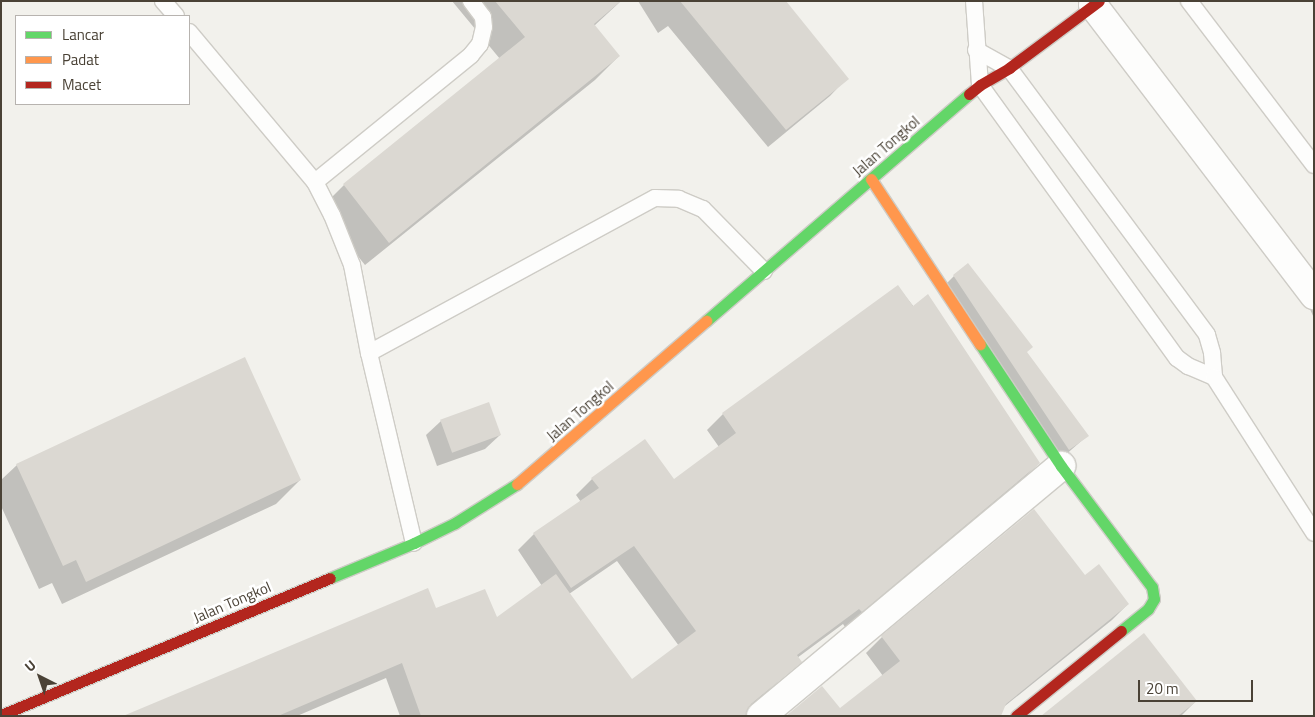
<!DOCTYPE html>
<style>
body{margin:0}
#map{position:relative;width:1315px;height:717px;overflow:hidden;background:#f2f1ec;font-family:"Titillium Web",sans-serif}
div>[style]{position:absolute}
.shadow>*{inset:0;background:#0003}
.building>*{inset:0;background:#dbd8d2;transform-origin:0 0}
.roads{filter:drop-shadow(1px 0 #ceccc6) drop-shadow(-1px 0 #ceccc6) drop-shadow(0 1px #ceccc6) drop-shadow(0 -1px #ceccc6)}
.lane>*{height:16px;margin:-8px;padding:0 8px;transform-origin:8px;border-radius:8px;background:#fdfdfc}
.street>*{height:28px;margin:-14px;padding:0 14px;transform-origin:14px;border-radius:14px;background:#fdfdfc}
.fast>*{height:11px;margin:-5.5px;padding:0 5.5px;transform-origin:5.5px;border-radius:5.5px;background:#63d668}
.slow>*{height:11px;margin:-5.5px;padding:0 5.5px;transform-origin:5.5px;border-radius:5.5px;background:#ff974d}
.jam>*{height:11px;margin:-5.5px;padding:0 5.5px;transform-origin:5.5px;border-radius:5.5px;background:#b3261e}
span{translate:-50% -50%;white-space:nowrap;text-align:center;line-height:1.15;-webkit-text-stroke:5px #fff;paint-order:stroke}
.street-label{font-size:15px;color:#4a4236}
.frame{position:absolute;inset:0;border:2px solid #4a4236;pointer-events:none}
.legend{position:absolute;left:15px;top:15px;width:175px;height:90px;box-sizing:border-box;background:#fff;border:1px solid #b7b3af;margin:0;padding:6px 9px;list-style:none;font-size:15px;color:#4a4236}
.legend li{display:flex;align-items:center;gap:10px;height:25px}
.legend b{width:25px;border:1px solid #b7b3af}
.north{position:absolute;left:15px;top:652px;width:50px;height:50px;-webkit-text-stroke:4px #fff;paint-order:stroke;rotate:319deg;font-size:14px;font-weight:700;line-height:20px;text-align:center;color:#4a4236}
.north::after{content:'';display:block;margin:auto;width:18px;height:22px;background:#4a4236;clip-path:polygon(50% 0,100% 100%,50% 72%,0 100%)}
.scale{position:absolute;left:1138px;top:680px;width:115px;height:22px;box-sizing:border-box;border:2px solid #4a4236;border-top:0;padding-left:6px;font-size:15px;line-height:18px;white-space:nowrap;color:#4a4236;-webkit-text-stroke:4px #fff;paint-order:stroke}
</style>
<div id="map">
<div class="shadow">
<div style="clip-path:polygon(452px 1px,621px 1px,594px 26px,619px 56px,595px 80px,365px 265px,320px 209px,344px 185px,500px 59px)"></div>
<div style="clip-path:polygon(638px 1px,778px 1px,847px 78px,830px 96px,768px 147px,668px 26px,658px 33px)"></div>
<div style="clip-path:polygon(954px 276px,1026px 352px,1087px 436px,1055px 464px,940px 290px)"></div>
<div style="clip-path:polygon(1314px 286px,1314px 318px,1304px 296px)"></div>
<div style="clip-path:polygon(evenodd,898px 287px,1039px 463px,1023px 479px,845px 627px,843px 624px,797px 658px,800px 661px,745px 712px,745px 716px,400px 716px,386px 678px,297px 716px,126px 716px,435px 609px,496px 619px,542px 586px,518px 550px,534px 534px,581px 502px,576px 495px,592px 479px,674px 481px,719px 447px,707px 430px,723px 414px,898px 287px,617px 561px,679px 646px,632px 681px,569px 594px,617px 561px)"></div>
<div style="clip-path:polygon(441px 421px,500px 435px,485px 449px,437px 466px,426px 435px)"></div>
<div style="clip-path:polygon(17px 465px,300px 480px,276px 504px,62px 604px,52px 583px,39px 589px,1px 506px,1px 480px)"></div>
<div style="clip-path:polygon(1034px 511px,1084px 577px,1128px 604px,1112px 620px,1000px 710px,839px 710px,883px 676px,866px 653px,882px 637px)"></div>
<div style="clip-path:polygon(1196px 701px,1181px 716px,1043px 716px)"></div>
</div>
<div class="building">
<div style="clip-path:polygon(495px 1px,621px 1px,594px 24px,620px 56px,389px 243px,343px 184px,525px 37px)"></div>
<div style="clip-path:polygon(680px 1px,786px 1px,849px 79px,786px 130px)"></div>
<div style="clip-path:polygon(968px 263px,1033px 347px,1027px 352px,1089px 436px,1069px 450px,953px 275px)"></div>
<div style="clip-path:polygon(898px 285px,913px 306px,928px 294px,1040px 463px,862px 612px,859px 609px,797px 655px,802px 662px,751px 704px,746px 716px,421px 716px,402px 663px,278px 716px,123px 716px,428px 588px,436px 608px,485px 589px,497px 617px,556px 574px,632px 679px,696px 631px,634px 546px,571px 588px,533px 533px,599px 488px,591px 478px,645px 439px,674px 479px,736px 433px,722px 413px)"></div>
<div style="clip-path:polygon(245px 357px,301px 480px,86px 582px,76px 560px,63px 566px,16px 464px)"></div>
<div style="left:489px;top:402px;width:35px;height:52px;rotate:70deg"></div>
<div style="clip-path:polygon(1034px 509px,1085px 575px,1099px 564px,1129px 604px,1006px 704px,1001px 716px,786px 716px,822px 686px,840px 708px,900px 661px,881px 636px)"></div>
<div style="clip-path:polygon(1144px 633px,1197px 701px,1178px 716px,1041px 716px)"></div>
</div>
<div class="roads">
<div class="lane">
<div style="left:163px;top:1px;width:20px;rotate:49deg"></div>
<div style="left:974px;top:1px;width:84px;rotate:85.9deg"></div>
<div style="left:980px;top:85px;width:337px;rotate:54.2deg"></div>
<div style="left:1177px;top:358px;width:14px;rotate:36deg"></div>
<div style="left:1188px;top:366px;width:28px;rotate:23deg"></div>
<div style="left:1189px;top:1px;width:206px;rotate:52.7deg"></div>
<div style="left:189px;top:32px;width:196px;rotate:50deg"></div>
<div style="left:315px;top:182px;width:37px;rotate:63deg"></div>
<div style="left:332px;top:215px;width:54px;rotate:68.2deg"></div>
<div style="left:352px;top:265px;width:90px;rotate:79.1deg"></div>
<div style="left:369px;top:353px;width:195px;rotate:76.7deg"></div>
<div style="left:976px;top:50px;width:38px;rotate:29deg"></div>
<div style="left:1009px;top:68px;width:332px;rotate:53.4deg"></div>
<div style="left:1207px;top:335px;width:19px;rotate:74deg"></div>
<div style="left:1212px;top:353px;width:24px;rotate:85deg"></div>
<div style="left:1214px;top:377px;width:185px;rotate:57.3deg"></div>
<div style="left:315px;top:182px;width:201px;rotate:-39.1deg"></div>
<div style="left:471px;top:55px;width:14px;rotate:-51deg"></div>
<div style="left:480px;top:44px;width:17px;rotate:-77deg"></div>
<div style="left:484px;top:27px;width:10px;rotate:-96deg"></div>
<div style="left:483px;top:17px;width:20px;rotate:-127deg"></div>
<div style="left:369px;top:353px;width:325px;rotate:-28.5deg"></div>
<div style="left:655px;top:198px;width:24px;rotate:2deg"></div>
<div style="left:679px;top:199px;width:26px;rotate:23deg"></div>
<div style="left:703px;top:209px;width:87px;rotate:45.5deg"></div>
</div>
<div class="street">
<div style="left:1093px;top:5px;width:365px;rotate:52.7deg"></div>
<div style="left:761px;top:716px;width:391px;rotate:-39.8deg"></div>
</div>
<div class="fast">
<div style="left:706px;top:321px;width:347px;rotate:-40.8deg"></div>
<div style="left:980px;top:344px;width:146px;rotate:56.4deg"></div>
<div style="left:1061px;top:466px;width:151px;rotate:53.1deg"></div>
<div style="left:1152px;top:587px;width:12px;rotate:81deg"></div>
<div style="left:1154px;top:599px;width:12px;rotate:121deg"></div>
<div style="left:1148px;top:609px;width:35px;rotate:141deg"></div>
<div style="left:330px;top:578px;width:91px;rotate:-22.6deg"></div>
<div style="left:414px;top:543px;width:46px;rotate:-26deg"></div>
<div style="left:455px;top:523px;width:73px;rotate:-32.2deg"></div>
</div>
<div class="slow">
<div style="left:871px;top:179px;width:198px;rotate:56.6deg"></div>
<div style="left:517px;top:484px;width:250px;rotate:-40.8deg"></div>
</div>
<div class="jam">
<div style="left:969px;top:94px;width:14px;rotate:-39deg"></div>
<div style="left:980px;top:85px;width:34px;rotate:-30deg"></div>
<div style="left:1009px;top:68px;width:112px;rotate:-36.7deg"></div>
<div style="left:1px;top:715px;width:356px;rotate:-22.6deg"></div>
<div style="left:1016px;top:716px;width:135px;rotate:-39deg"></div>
</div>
</div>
<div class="street-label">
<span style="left:886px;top:146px;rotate:-41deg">Jalan Tongkol</span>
<span style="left:580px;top:411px;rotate:-41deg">Jalan Tongkol</span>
<span style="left:232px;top:602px;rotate:-23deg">Jalan Tongkol</span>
</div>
<div class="frame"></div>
<ul class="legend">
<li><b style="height:6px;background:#63d668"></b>Lancar</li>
<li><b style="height:6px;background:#ff974d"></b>Padat</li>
<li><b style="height:6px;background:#b3261e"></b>Macet</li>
</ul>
<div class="north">U</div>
<div class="scale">20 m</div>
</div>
